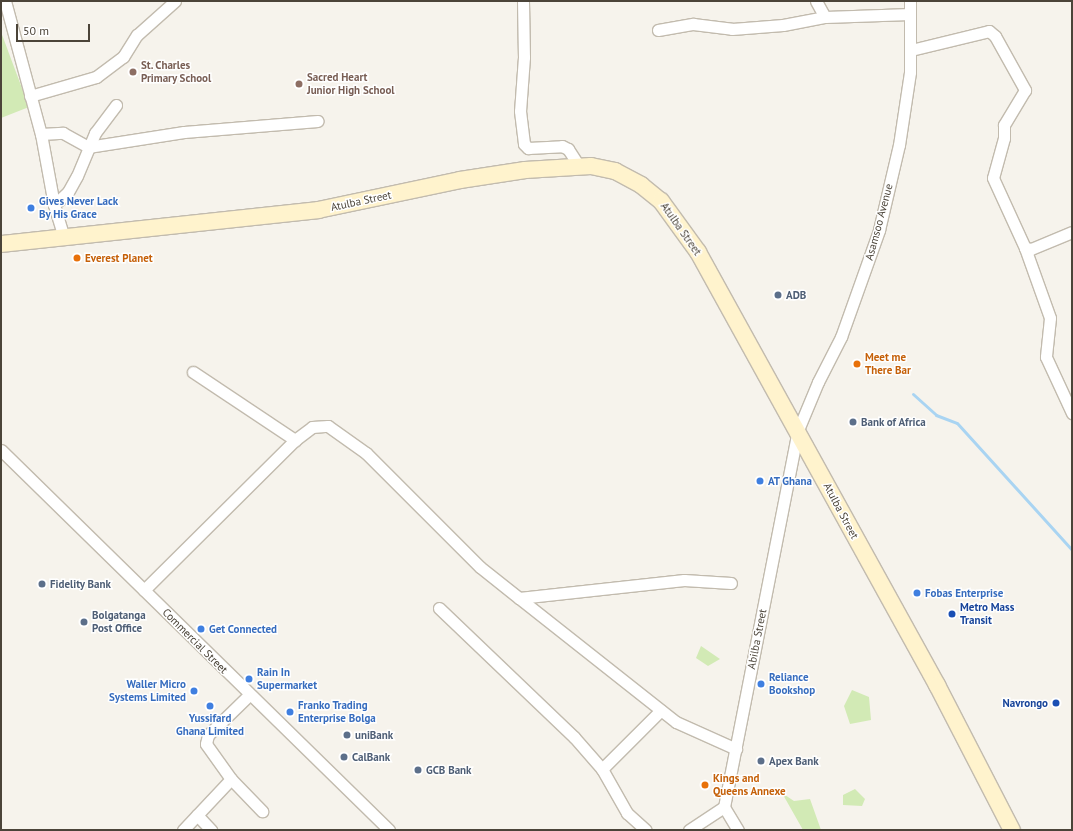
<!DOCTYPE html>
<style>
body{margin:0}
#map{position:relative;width:1073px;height:831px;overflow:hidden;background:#f6f3ec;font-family:"PT Sans",sans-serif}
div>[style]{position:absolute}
.green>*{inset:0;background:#d2eab5}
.stream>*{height:3px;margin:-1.5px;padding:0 1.5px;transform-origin:1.5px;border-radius:1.5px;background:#a9d4f2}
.roads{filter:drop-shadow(1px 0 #c2bbae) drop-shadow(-1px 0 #c2bbae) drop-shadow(0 1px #c2bbae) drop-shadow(0 -1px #c2bbae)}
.street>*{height:11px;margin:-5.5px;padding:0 5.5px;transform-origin:5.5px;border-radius:5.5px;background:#fff}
.secondary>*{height:16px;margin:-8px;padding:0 8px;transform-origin:8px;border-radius:8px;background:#fff3cd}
.dots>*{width:11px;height:11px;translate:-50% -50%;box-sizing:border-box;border:2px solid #fff;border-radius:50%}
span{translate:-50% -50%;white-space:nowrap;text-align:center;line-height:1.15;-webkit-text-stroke:3px #fff;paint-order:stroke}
.education-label{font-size:11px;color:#785e54;font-weight:700}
.left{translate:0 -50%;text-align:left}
.street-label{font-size:11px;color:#4b4439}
.shop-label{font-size:11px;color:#366cbe;font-weight:700}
.right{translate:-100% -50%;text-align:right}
.food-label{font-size:11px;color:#c56008;font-weight:700}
.service-label{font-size:11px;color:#4e5e75;font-weight:700}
.transit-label{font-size:11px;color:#164399;font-weight:700}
.frame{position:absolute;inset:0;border:2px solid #4b4439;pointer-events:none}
.scale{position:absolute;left:16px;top:24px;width:74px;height:18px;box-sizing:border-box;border:2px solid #4b4439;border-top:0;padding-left:5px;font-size:12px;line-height:14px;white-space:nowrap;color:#4b4439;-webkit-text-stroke:3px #fff;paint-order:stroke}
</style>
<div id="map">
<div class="green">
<div style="clip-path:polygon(1px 32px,29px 107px,1px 118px)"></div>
<div style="clip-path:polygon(701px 646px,720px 659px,708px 666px,696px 658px)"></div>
<div style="clip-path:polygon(852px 690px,869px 697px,871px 720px,850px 724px,844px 706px)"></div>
<div style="clip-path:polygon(855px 789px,865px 799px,862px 806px,843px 805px,843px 795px)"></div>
<div style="clip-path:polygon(782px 793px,794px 801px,810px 799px,821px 830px,803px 830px)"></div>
</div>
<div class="stream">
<div style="left:913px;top:394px;width:31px;rotate:42deg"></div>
<div style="left:936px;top:415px;width:22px;rotate:21deg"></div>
<div style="left:957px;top:423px;width:171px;rotate:47.8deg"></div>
</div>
<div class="roads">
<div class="street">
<div style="left:5px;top:1px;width:138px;rotate:74.9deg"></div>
<div style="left:41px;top:134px;width:72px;rotate:79.6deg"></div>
<div style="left:54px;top:205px;width:34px;rotate:73deg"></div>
<div style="left:523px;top:1px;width:56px;rotate:89deg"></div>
<div style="left:524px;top:57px;width:54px;rotate:94.2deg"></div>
<div style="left:520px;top:111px;width:33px;rotate:83deg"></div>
<div style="left:524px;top:144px;width:6px;rotate:45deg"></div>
<div style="left:528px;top:148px;width:34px;rotate:-3deg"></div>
<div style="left:562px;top:146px;width:7px;rotate:27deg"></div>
<div style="left:568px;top:149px;width:20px;rotate:57deg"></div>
<div style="left:816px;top:1px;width:18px;rotate:61deg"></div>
<div style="left:658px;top:30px;width:36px;rotate:-10deg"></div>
<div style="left:693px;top:24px;width:39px;rotate:7deg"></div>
<div style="left:732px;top:29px;width:51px;rotate:-4.5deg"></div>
<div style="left:783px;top:25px;width:43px;rotate:-10.8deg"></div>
<div style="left:825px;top:17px;width:85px;rotate:-2deg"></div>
<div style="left:911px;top:50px;width:80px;rotate:-13.7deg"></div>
<div style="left:989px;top:31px;width:8px;rotate:40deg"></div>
<div style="left:995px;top:36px;width:62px;rotate:60.9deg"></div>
<div style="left:1025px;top:90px;width:41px;rotate:121deg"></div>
<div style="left:1004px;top:125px;width:13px;rotate:90deg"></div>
<div style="left:1004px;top:138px;width:41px;rotate:105.4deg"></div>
<div style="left:993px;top:178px;width:77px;rotate:65.4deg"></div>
<div style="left:1025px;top:248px;width:74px;rotate:70.3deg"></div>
<div style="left:1050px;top:318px;width:39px;rotate:96deg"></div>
<div style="left:1046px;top:357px;width:62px;rotate:65.1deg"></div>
<div style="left:30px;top:96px;width:69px;rotate:-16.1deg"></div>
<div style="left:96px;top:77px;width:34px;rotate:-37deg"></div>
<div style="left:123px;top:57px;width:26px;rotate:-58deg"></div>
<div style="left:137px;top:35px;width:51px;rotate:-41.8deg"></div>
<div style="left:41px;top:134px;width:22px;rotate:-3deg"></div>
<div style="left:63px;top:133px;width:29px;rotate:29deg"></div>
<div style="left:88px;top:147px;width:97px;rotate:-8.9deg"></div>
<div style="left:184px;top:132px;width:134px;rotate:-4.7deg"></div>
<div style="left:54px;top:205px;width:19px;rotate:-43deg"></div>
<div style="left:68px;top:192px;width:18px;rotate:-61deg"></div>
<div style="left:77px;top:176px;width:47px;rotate:-67.3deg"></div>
<div style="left:95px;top:133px;width:35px;rotate:-53deg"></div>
<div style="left:1025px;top:248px;width:6px;rotate:9deg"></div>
<div style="left:1031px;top:249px;width:44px;rotate:-22.5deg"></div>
<div style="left:193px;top:372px;width:123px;rotate:33.7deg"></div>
<div style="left:1px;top:450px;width:543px;rotate:44.4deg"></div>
<div style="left:144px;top:590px;width:213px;rotate:-44.8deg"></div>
<div style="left:295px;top:440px;width:21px;rotate:-37deg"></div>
<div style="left:312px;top:427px;width:16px;rotate:-4deg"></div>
<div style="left:328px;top:426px;width:47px;rotate:35.4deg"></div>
<div style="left:366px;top:453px;width:161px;rotate:45deg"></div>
<div style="left:480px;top:567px;width:50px;rotate:38.5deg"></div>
<div style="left:519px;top:598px;width:200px;rotate:38.3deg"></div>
<div style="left:676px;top:722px;width:66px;rotate:24.2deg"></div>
<div style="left:519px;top:598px;width:166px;rotate:-6.2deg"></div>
<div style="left:684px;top:580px;width:47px;rotate:3.7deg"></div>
<div style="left:439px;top:608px;width:187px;rotate:43.7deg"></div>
<div style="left:574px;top:737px;width:43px;rotate:48.8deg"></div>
<div style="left:602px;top:769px;width:51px;rotate:60.4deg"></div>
<div style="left:627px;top:813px;width:25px;rotate:42deg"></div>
<div style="left:249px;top:695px;width:57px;rotate:135.7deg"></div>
<div style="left:208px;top:735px;width:9px;rotate:103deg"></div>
<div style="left:206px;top:744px;width:43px;rotate:54.5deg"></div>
<div style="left:231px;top:779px;width:45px;rotate:45.9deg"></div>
<div style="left:602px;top:769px;width:83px;rotate:-45deg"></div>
<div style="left:724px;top:807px;width:27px;rotate:59deg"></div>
<div style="left:197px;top:815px;width:21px;rotate:47deg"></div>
<div style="left:183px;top:830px;width:70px;rotate:-46.7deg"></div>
<div style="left:689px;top:830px;width:42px;rotate:-33.3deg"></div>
<div style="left:724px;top:807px;width:384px;rotate:-78.9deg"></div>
<div style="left:798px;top:430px;width:52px;rotate:-67.4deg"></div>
<div style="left:818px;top:382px;width:51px;rotate:-62.9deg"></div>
<div style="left:841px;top:337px;width:114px;rotate:-70.4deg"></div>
<div style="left:879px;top:230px;width:87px;rotate:-76.8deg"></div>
<div style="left:899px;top:145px;width:74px;rotate:-81.4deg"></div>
<div style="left:910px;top:72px;width:71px;rotate:-90deg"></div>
</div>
<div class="secondary">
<div style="left:1px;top:244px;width:319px;rotate:-6.1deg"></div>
<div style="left:318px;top:210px;width:145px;rotate:-11.9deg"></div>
<div style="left:460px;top:180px;width:66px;rotate:-8.7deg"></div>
<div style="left:525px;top:170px;width:66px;rotate:-3.5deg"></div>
<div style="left:591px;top:166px;width:25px;rotate:12deg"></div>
<div style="left:615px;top:171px;width:30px;rotate:28deg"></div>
<div style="left:641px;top:185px;width:26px;rotate:39deg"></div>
<div style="left:661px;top:201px;width:63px;rotate:54deg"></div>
<div style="left:698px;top:252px;width:495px;rotate:61.1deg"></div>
<div style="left:937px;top:685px;width:163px;rotate:62.7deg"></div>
</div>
</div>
<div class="dots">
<div style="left:133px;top:72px;background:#8d6e63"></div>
<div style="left:299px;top:84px;background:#8d6e63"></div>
<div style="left:31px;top:208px;background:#3f7fe0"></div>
<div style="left:77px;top:258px;background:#e8710a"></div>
<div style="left:778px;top:295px;background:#5c6f8a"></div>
<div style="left:857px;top:364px;background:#e8710a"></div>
<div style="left:853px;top:422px;background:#5c6f8a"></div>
<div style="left:760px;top:481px;background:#3f7fe0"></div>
<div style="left:42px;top:584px;background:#5c6f8a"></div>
<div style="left:917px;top:593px;background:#3f7fe0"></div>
<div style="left:952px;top:614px;background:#1a4fb4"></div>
<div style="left:84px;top:622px;background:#5c6f8a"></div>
<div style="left:201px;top:629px;background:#3f7fe0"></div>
<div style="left:249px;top:679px;background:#3f7fe0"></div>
<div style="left:761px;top:684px;background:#3f7fe0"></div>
<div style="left:194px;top:691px;background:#3f7fe0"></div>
<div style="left:1056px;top:703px;background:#1a4fb4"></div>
<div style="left:210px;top:706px;background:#3f7fe0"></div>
<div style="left:290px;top:712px;background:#3f7fe0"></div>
<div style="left:347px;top:735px;background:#5c6f8a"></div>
<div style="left:344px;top:757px;background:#5c6f8a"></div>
<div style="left:761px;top:761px;background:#5c6f8a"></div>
<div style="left:418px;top:770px;background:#5c6f8a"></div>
<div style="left:705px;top:785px;background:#e8710a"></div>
</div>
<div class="education-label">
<span class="left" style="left:141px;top:72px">St. Charles<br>Primary School</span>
<span class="left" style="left:307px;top:84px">Sacred Heart<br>Junior High School</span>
</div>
<div class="street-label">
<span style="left:361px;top:201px;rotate:-12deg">Atulba Street</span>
<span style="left:879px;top:222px;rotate:-75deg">Asamsoo Avenue</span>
<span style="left:681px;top:229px;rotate:55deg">Atulba Street</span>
<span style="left:841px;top:511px;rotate:62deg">Atulba Street</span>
<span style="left:757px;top:639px;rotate:-79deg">Abilba Street</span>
<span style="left:195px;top:641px;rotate:45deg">Commercial Street</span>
</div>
<div class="shop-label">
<span class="left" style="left:39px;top:208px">Gives Never Lack<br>By His Grace</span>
<span class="left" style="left:768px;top:481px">AT Ghana</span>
<span class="left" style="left:925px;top:593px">Fobas Enterprise</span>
<span class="left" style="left:209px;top:629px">Get Connected</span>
<span class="left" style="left:257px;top:679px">Rain In<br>Supermarket</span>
<span class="left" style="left:769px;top:684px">Reliance<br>Bookshop</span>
<span class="right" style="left:186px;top:691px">Waller Micro<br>Systems Limited</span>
<span class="left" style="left:298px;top:712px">Franko Trading<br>Enterprise Bolga</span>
<span style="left:210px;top:725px">Yussifard<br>Ghana Limited</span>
</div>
<div class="food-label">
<span class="left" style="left:85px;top:258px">Everest Planet</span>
<span class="left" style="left:865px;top:364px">Meet me<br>There Bar</span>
<span class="left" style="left:713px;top:785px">Kings and<br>Queens Annexe</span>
</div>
<div class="service-label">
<span class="left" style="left:786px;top:295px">ADB</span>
<span class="left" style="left:861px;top:422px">Bank of Africa</span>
<span class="left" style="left:50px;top:584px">Fidelity Bank</span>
<span class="left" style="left:92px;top:622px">Bolgatanga<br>Post Office</span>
<span class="left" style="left:355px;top:735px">uniBank</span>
<span class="left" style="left:352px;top:757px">CalBank</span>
<span class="left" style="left:769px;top:761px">Apex Bank</span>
<span class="left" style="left:426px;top:770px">GCB Bank</span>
</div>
<div class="transit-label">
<span class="left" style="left:960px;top:614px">Metro Mass<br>Transit</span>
<span class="right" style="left:1048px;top:703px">Navrongo</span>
</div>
<div class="frame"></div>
<div class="scale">50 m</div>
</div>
